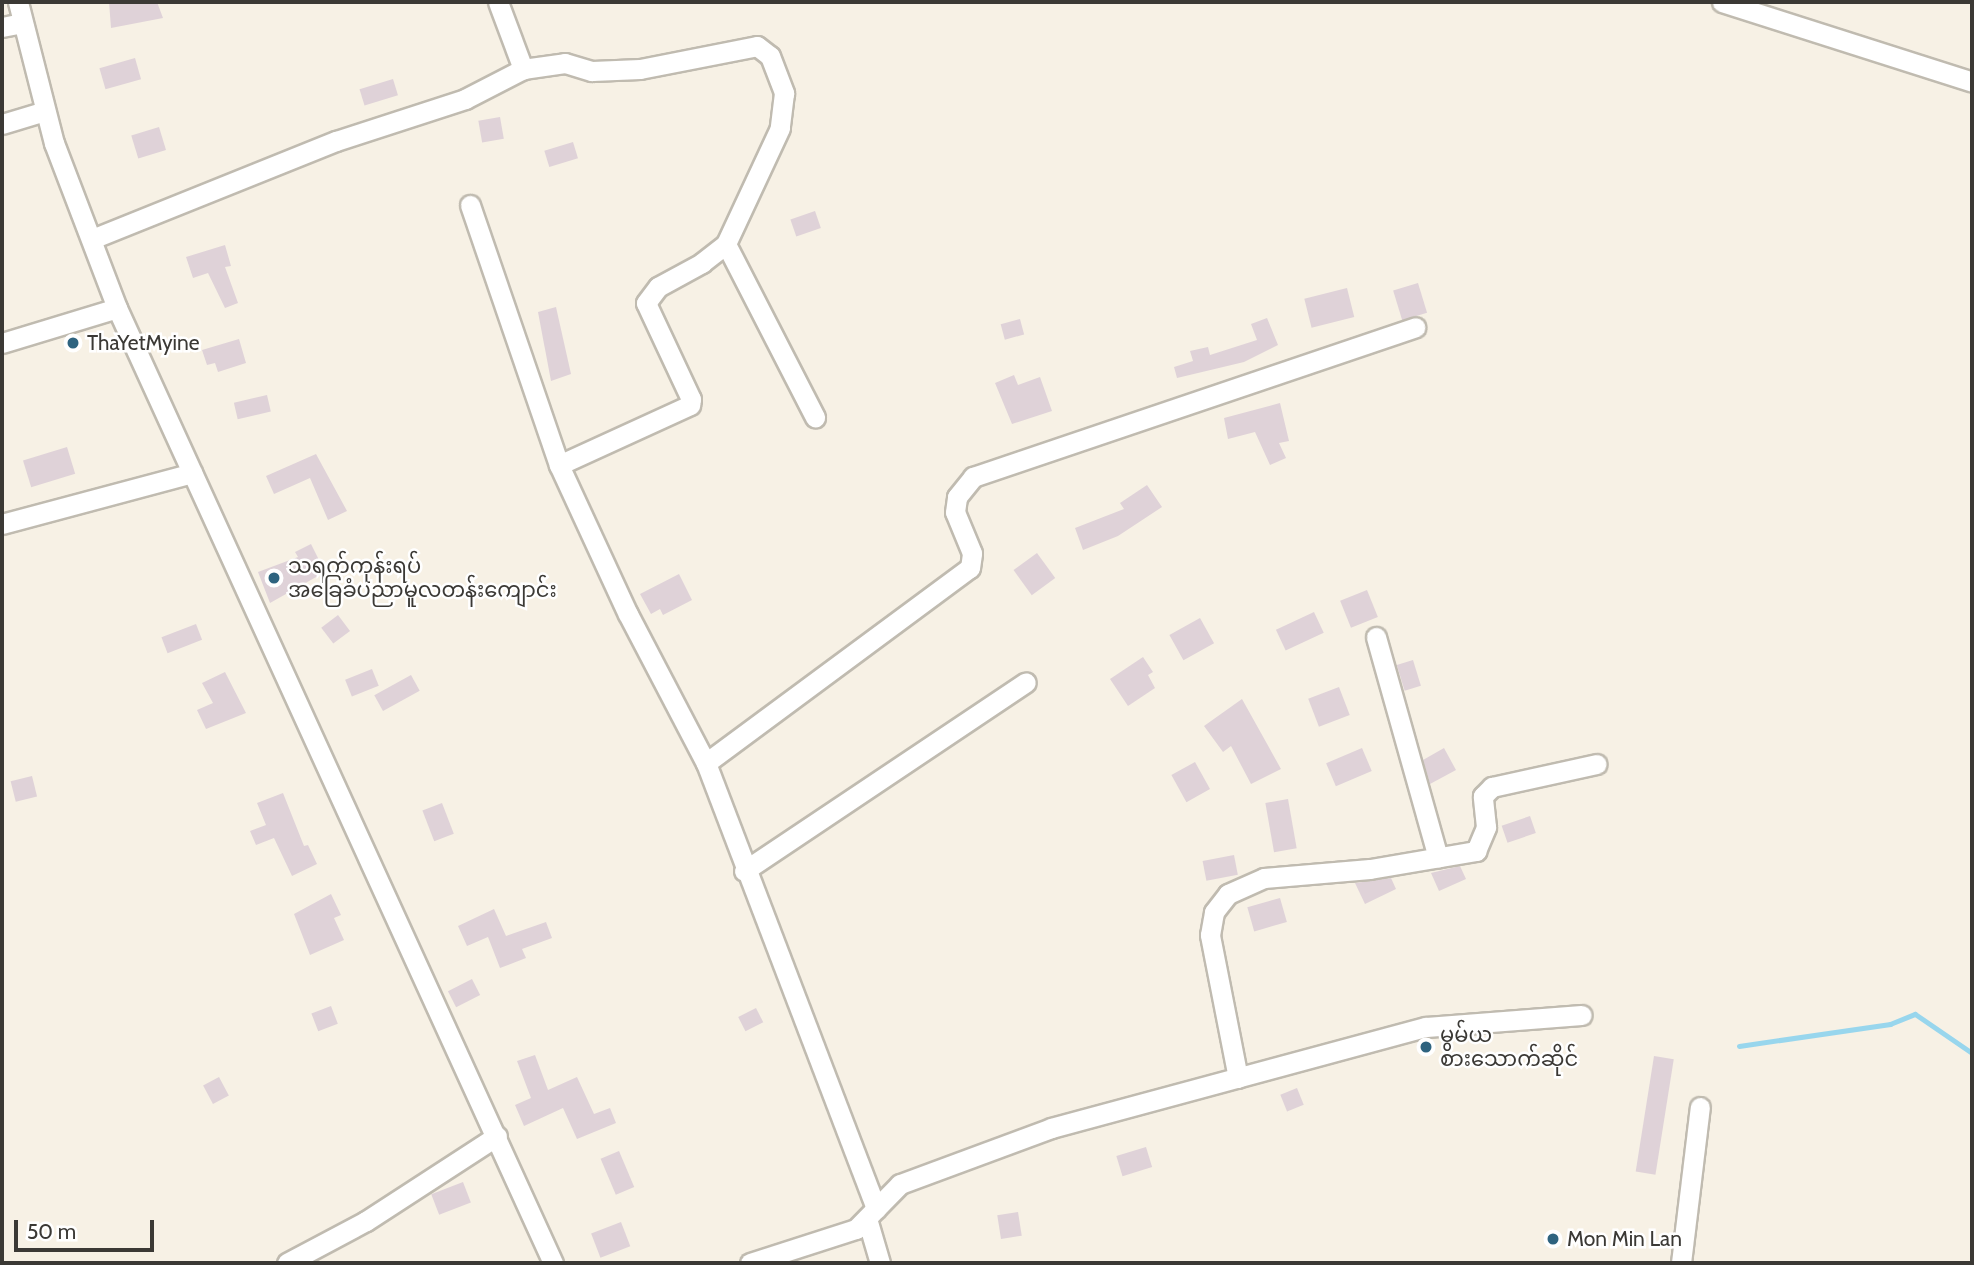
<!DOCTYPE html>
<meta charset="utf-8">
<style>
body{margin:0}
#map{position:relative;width:1974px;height:1265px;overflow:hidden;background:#f7f1e5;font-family:Cabin,"Noto Sans Myanmar",sans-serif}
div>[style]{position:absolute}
.stream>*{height:5px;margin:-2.5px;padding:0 2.5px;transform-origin:2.5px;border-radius:2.5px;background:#98d6ed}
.building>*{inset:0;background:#dfd2d8;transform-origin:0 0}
.roads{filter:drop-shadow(2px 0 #c0bbb0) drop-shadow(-2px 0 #c0bbb0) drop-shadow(0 2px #c0bbb0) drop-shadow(0 -2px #c0bbb0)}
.street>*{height:19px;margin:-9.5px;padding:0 9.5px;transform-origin:9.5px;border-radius:9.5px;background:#fff}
.dots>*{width:19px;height:19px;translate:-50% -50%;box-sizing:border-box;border:4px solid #fff;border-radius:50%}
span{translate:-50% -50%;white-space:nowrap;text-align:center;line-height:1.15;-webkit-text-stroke:5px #fff;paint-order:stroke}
.poi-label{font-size:21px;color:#3b3935}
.left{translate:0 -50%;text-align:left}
.frame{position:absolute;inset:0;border:4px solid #3b3935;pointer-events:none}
.scale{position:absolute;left:14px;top:1220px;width:140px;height:32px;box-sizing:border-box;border:4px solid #3b3935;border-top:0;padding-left:9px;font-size:21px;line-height:24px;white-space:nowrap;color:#3b3935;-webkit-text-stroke:5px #fff;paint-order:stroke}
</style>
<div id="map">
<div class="stream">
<div style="left:1739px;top:1046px;width:153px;rotate:-8.3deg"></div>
<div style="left:1890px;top:1024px;width:27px;rotate:-22deg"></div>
<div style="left:1915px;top:1014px;width:69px;rotate:34.4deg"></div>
</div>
<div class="building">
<div style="clip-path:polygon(109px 2px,157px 2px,163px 18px,111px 28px)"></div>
<div style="left:135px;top:58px;width:22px;height:37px;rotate:74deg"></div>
<div style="left:393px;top:79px;width:17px;height:35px;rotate:73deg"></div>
<div style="left:500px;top:117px;width:22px;height:22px;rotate:80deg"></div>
<div style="left:159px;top:127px;width:24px;height:29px;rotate:73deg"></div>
<div style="left:573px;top:142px;width:17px;height:30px;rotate:73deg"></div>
<div style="left:815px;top:211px;width:18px;height:26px;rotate:71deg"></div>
<div style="clip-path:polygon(225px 245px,231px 266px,225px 267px,238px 303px,225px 308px,208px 273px,193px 278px,186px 257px)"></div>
<div style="left:1418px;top:283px;width:31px;height:26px;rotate:73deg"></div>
<div style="left:1347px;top:288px;width:30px;height:44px;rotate:76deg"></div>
<div style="clip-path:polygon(556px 307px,571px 374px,551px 381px,538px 312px)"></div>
<div style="clip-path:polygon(1267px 318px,1278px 345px,1244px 362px,1177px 378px,1174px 367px,1193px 361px,1190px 351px,1208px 347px,1210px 355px,1257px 340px,1251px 324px)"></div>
<div style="left:1020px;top:319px;width:16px;height:20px;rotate:75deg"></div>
<div style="clip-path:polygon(239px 339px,246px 363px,218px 372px,215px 363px,207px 365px,202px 350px)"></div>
<div style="clip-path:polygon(1014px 375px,1018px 385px,1040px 377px,1052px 411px,1012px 424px,995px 383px)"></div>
<div style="left:267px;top:395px;width:17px;height:34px;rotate:77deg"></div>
<div style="clip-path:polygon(1280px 403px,1289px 441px,1279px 443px,1286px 458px,1270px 465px,1255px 432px,1228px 439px,1224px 418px)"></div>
<div style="left:67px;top:447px;width:28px;height:46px;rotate:73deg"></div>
<div style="clip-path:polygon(316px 454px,347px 511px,328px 520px,310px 478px,274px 494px,266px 476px)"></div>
<div style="clip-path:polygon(1147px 485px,1162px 507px,1118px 536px,1083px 550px,1075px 528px,1124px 509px,1120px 503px)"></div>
<div style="clip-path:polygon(311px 544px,325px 572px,270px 603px,258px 572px,298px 557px,295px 552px)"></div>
<div style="left:1037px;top:553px;width:31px;height:29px;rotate:54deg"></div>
<div style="clip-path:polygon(679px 574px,692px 600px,663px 615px,660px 609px,651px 614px,640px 594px)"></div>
<div style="left:1367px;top:590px;width:29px;height:29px;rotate:68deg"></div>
<div style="left:1314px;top:612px;width:23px;height:42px;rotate:65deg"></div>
<div style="left:338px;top:615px;width:20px;height:21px;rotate:53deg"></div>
<div style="left:1200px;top:618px;width:29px;height:35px;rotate:61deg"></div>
<div style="left:196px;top:624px;width:17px;height:37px;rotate:69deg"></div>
<div style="clip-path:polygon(1143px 657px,1153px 672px,1148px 675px,1155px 688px,1128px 706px,1110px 679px)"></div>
<div style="left:1413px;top:660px;width:27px;height:17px;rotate:73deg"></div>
<div style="left:372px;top:669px;width:18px;height:29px;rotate:68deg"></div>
<div style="clip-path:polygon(225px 672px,246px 713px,206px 729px,197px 710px,213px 703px,202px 683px)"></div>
<div style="left:411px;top:675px;width:18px;height:42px;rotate:61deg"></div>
<div style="left:1339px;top:687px;width:30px;height:33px;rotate:69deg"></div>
<div style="clip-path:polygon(1242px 699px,1281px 769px,1251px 784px,1231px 746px,1223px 752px,1204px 726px)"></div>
<div style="left:1362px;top:748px;width:25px;height:39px;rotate:67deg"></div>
<div style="clip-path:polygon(1444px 748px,1456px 770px,1430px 784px,1423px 760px)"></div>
<div style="left:1195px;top:762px;width:31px;height:27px;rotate:61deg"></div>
<div style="left:32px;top:776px;width:21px;height:22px;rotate:76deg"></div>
<div style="clip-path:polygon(283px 793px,304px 846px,308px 845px,317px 864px,292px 876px,274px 838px,256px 845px,250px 831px,266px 825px,257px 803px)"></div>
<div style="left:1288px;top:799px;width:50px;height:23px;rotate:80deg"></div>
<div style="left:442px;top:803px;width:33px;height:21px;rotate:69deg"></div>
<div style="left:1530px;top:816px;width:18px;height:30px;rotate:71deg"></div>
<div style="left:1234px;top:855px;width:20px;height:32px;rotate:79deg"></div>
<div style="clip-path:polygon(1460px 866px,1466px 879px,1439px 891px,1431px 873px)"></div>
<div style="clip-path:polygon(1391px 878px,1396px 889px,1365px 904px,1355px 883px)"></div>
<div style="clip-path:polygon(331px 894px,341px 915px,334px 918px,344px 940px,310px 955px,294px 914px)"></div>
<div style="left:1280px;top:898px;width:25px;height:34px;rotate:74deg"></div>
<div style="clip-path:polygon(494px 909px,506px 936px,546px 922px,552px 938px,522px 949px,526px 958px,500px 968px,488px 937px,467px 946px,458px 926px)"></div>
<div style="left:472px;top:979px;width:18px;height:27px;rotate:63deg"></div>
<div style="left:331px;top:1006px;width:19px;height:21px;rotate:69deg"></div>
<div style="left:756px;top:1008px;width:16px;height:20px;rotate:63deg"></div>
<div style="clip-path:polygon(535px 1055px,548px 1090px,577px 1077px,594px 1114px,610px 1108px,616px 1123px,577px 1139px,563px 1108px,524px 1126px,515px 1105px,531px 1098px,517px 1061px)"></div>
<div style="left:1654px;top:1056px;width:20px;height:117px;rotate:9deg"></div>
<div style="left:219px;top:1077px;width:21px;height:18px;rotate:62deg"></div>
<div style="left:1297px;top:1088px;width:18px;height:18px;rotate:68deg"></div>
<div style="left:1146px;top:1147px;width:21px;height:31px;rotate:73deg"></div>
<div style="left:619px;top:1151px;width:39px;height:20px;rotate:67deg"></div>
<div style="left:463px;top:1182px;width:22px;height:34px;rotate:69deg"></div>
<div style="left:1018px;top:1212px;width:24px;height:21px;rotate:81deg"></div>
<div style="left:621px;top:1222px;width:26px;height:32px;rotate:69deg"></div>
</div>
<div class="roads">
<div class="street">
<div style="left:18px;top:2px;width:146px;rotate:75.7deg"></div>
<div style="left:54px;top:143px;width:177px;rotate:69.1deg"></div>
<div style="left:117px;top:308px;width:1050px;rotate:65.46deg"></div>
<div style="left:498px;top:2px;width:72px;rotate:69.5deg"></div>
<div style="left:1722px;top:2px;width:262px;rotate:17.7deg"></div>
<div style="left:2px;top:27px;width:20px;rotate:-11deg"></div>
<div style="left:2px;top:124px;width:45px;rotate:-16.8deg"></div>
<div style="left:470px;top:205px;width:275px;rotate:71.1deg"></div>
<div style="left:559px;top:465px;width:164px;rotate:65.2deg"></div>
<div style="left:628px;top:614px;width:168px;rotate:62.4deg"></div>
<div style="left:706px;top:763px;width:477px;rotate:69.1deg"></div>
<div style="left:92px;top:239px;width:263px;rotate:-21.9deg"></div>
<div style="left:336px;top:141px;width:136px;rotate:-18deg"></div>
<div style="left:465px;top:99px;width:65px;rotate:-27.3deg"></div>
<div style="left:523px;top:69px;width:42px;rotate:-8.1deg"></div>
<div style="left:565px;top:63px;width:28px;rotate:17deg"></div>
<div style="left:592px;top:71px;width:48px;rotate:-2.4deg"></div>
<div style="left:640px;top:69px;width:119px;rotate:-11.1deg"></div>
<div style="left:757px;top:46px;width:16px;rotate:38deg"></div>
<div style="left:770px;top:56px;width:40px;rotate:69deg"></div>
<div style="left:784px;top:93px;width:35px;rotate:97deg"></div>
<div style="left:780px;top:128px;width:128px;rotate:115deg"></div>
<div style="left:726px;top:244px;width:31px;rotate:142deg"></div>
<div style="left:702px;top:263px;width:50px;rotate:151.4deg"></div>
<div style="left:658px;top:287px;width:20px;rotate:127deg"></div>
<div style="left:646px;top:303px;width:106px;rotate:64.9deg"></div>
<div style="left:691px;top:399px;width:6px;rotate:99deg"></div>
<div style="left:690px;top:405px;width:144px;rotate:155.4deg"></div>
<div style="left:726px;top:244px;width:195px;rotate:62.8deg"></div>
<div style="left:2px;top:343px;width:120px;rotate:-16.9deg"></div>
<div style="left:2px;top:524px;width:197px;rotate:-15deg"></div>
<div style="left:1376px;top:637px;width:229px;rotate:74.3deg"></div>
<div style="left:706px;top:763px;width:328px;rotate:-36.5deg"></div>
<div style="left:970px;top:568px;width:15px;rotate:-82deg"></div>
<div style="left:972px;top:553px;width:44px;rotate:-112.5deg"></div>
<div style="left:955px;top:512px;width:15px;rotate:-82deg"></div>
<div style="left:957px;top:497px;width:26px;rotate:-51deg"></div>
<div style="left:973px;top:477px;width:467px;rotate:-18.7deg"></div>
<div style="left:744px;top:871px;width:339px;rotate:-33.8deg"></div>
<div style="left:1238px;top:1078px;width:146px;rotate:-101.1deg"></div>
<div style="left:1210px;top:935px;width:23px;rotate:-80deg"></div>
<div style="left:1214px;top:912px;width:23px;rotate:-52deg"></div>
<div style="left:1228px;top:894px;width:39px;rotate:-24deg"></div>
<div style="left:1264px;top:878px;width:106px;rotate:-4.9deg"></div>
<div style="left:1370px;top:869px;width:108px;rotate:-9.6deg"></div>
<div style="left:1476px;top:851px;width:26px;rotate:-67deg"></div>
<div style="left:1486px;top:827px;width:31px;rotate:-96deg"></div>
<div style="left:1483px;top:796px;width:13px;rotate:-45deg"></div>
<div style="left:1492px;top:787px;width:107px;rotate:-12.4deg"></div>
<div style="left:868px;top:1222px;width:43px;rotate:73.7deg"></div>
<div style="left:287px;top:1263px;width:89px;rotate:-28deg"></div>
<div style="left:366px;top:1221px;width:156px;rotate:-33deg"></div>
<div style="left:750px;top:1263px;width:111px;rotate:-17.8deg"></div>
<div style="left:856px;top:1229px;width:63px;rotate:-45.6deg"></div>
<div style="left:900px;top:1184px;width:161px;rotate:-20.3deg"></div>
<div style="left:1051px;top:1128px;width:388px;rotate:-15.1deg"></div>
<div style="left:1426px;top:1027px;width:156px;rotate:-4.4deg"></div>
<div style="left:1681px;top:1263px;width:157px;rotate:-83.1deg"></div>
</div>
</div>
<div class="dots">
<div style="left:73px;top:343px;background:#2e637f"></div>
<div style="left:274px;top:578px;background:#2e637f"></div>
<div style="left:1426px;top:1047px;background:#2e637f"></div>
<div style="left:1553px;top:1239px;background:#2e637f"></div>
</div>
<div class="poi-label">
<span class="left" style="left:87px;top:343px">ThaYetMyine</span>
<span class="left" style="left:288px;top:578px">သရက်ကုန်းရပ်<br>အခြေခံပညာမူလတန်းကျောင်း</span>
<span class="left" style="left:1440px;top:1047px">မွမ်ယ<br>စားသောက်ဆိုင်</span>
<span class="left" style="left:1567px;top:1239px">Mon Min Lan</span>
</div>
<div class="frame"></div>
<div class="scale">50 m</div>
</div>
